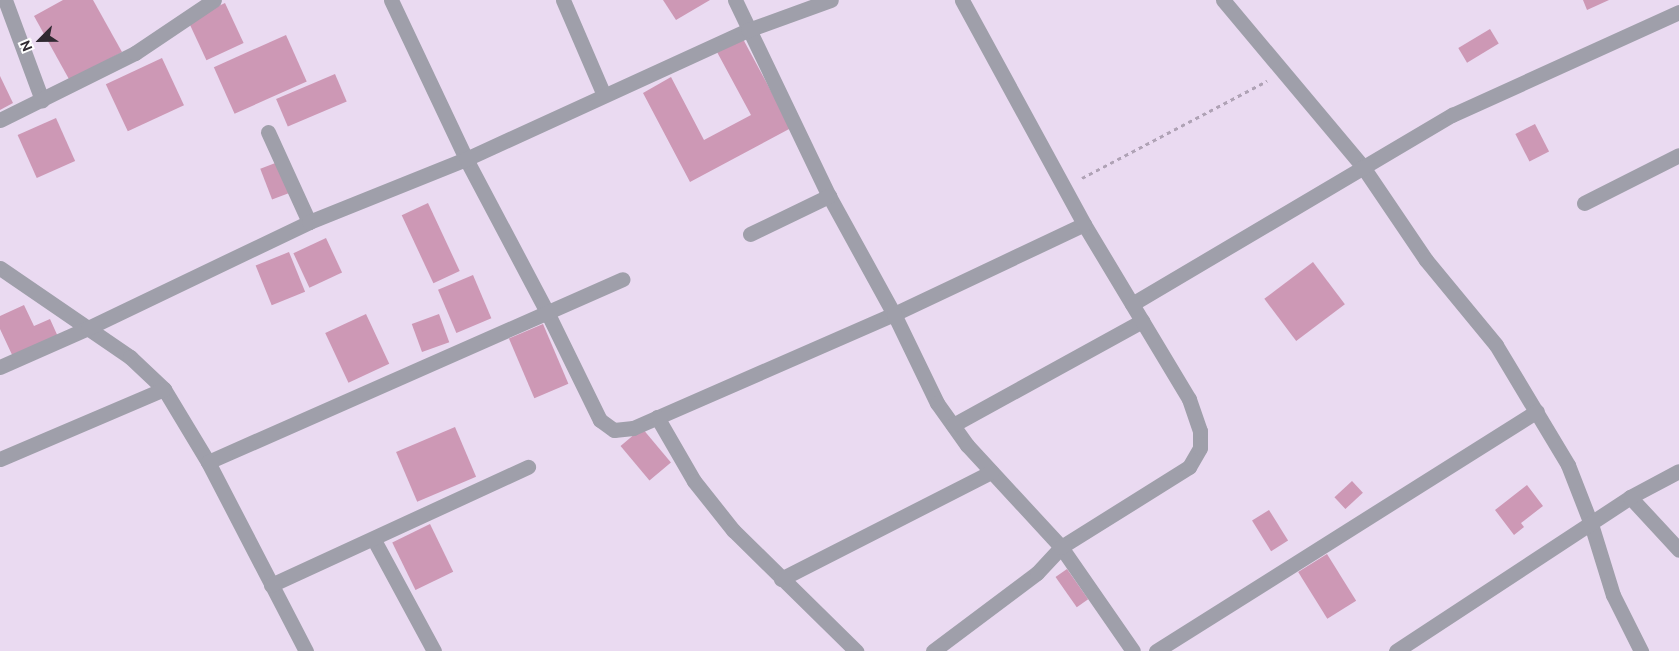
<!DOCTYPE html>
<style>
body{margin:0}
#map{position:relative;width:1679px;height:651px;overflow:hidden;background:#eadaf1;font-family:Ubuntu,sans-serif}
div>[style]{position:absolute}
.building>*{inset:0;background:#cd98b5;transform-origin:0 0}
.path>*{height:3px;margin-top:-1.5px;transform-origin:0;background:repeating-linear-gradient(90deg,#afa2b5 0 4px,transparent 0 8px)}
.minor>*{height:15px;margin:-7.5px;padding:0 7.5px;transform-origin:7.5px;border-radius:7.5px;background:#9f9faa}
span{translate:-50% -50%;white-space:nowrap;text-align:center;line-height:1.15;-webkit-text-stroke:4.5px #fff;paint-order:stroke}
.north{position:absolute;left:15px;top:15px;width:50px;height:50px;-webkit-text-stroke:4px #fff;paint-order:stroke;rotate:247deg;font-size:14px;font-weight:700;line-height:20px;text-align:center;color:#2f2931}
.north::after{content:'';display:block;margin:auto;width:18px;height:22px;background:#2f2931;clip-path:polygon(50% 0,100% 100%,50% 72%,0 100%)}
</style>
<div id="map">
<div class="building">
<div style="clip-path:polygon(63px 0,93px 0,122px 52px,70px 81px,34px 16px)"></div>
<div style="clip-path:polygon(663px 0,710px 0,676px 20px)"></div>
<div style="clip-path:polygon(1583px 0,1609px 0,1587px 10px)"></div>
<div style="left:225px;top:3px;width:44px;height:41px;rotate:65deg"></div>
<div style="left:1490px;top:29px;width:17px;height:37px;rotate:59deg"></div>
<div style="left:286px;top:35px;width:51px;height:79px;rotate:66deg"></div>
<div style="clip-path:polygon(743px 39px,791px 128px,690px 182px,643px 93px,671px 77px,704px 140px,751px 115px,717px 52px)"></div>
<div style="left:162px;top:58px;width:52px;height:62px;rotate:65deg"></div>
<div style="left:335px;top:74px;width:30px;height:64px;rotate:67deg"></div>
<div style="clip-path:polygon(0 76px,13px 103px,0 110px)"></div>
<div style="left:56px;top:118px;width:47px;height:42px;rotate:66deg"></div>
<div style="left:1535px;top:124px;width:31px;height:22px;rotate:63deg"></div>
<div style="left:278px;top:162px;width:33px;height:19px;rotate:69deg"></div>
<div style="left:428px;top:203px;width:75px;height:29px;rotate:65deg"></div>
<div style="left:326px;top:238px;width:38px;height:36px;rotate:65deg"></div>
<div style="left:289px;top:252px;width:43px;height:36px;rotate:68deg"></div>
<div style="left:1313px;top:262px;width:53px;height:61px;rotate:53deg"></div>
<div style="left:473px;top:275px;width:47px;height:38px;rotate:67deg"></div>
<div style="clip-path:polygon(24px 305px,34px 326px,50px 319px,59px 339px,14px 359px,0 329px,0 316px)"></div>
<div style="left:366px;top:314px;width:55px;height:45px;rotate:65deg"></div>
<div style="left:439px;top:314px;width:30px;height:29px;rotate:70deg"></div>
<div style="left:543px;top:324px;width:65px;height:37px;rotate:67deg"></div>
<div style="left:455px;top:427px;width:54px;height:64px;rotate:67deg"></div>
<div style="left:642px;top:428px;width:45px;height:28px;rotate:50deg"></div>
<div style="left:1352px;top:481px;width:16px;height:24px;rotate:47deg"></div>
<div style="clip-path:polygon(1527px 485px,1543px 506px,1521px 523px,1524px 527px,1514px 535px,1495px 510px)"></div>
<div style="left:1269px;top:510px;width:36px;height:20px;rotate:58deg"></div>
<div style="left:430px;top:524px;width:53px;height:42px;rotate:64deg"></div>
<div style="left:1327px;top:554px;width:55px;height:34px;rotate:58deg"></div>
<div style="left:1067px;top:569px;width:37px;height:14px;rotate:55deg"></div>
</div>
<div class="path">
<div style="left:1082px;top:178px;width:209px;rotate:-27.7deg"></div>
</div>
<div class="minor">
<div style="left:5px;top:0;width:107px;rotate:69.7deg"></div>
<div style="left:391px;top:0;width:176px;rotate:64.7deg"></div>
<div style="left:466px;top:159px;width:175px;rotate:62.1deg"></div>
<div style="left:548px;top:314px;width:118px;rotate:63.9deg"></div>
<div style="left:600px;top:420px;width:17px;rotate:36deg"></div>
<div style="left:614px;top:430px;width:19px;rotate:-6deg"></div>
<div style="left:633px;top:428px;width:285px;rotate:-23.6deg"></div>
<div style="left:894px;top:314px;width:210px;rotate:-25.3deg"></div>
<div style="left:563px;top:0;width:103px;rotate:66.7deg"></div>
<div style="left:735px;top:0;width:217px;rotate:64.4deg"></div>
<div style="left:829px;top:196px;width:135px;rotate:61.2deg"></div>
<div style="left:894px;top:314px;width:99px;rotate:64.2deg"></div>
<div style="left:937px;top:403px;width:52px;rotate:54.5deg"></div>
<div style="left:967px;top:445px;width:139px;rotate:47.3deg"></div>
<div style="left:1061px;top:547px;width:126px;rotate:55.3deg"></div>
<div style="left:1223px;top:0;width:218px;rotate:50deg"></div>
<div style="left:1363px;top:167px;width:112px;rotate:55.9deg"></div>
<div style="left:1426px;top:260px;width:110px;rotate:50.5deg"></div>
<div style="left:1496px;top:345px;width:140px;rotate:59deg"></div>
<div style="left:1568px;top:465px;width:63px;rotate:68.7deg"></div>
<div style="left:1591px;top:524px;width:74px;rotate:72.8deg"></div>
<div style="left:1613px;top:595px;width:63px;rotate:63.4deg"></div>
<div style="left:0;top:120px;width:151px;rotate:-26.4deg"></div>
<div style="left:135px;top:53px;width:95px;rotate:-33.9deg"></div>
<div style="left:268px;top:132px;width:99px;rotate:65.5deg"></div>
<div style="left:1584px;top:203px;width:106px;rotate:-26.8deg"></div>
<div style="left:750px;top:234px;width:88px;rotate:-25.7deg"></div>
<div style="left:0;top:268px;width:158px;rotate:34.4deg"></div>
<div style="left:130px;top:357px;width:47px;rotate:43.3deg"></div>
<div style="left:164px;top:389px;width:85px;rotate:58.9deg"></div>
<div style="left:208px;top:462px;width:213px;rotate:62.6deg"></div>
<div style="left:1132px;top:304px;width:372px;rotate:-30.6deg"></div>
<div style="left:1452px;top:115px;width:249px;rotate:-24.4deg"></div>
<div style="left:0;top:367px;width:96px;rotate:-23.9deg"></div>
<div style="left:88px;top:328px;width:245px;rotate:-25.6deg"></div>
<div style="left:309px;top:222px;width:169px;rotate:-21.9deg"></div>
<div style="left:466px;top:159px;width:310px;rotate:-24.6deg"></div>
<div style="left:748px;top:30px;width:88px;rotate:-19.9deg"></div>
<div style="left:657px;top:417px;width:74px;rotate:60deg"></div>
<div style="left:694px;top:481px;width:63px;rotate:51.5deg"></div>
<div style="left:733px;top:530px;width:173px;rotate:44.5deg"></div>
<div style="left:953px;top:425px;width:216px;rotate:-28.8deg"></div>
<div style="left:0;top:459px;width:178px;rotate:-23.1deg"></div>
<div style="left:208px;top:462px;width:453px;rotate:-23.8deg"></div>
<div style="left:1630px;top:497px;width:72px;rotate:47.2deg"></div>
<div style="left:374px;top:540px;width:126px;rotate:61.6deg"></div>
<div style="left:781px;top:579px;width:236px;rotate:-27deg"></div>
<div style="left:271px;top:585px;width:283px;rotate:-24.7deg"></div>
<div style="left:933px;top:651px;width:130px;rotate:-36.9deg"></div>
<div style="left:1037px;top:573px;width:35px;rotate:-47deg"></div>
<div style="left:1061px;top:547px;width:151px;rotate:-32deg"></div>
<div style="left:1189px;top:467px;width:22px;rotate:-60deg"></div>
<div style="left:1200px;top:448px;width:17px;rotate:-90deg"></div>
<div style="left:1200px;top:431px;width:34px;rotate:-109deg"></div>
<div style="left:1189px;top:399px;width:204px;rotate:-121deg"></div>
<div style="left:1084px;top:224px;width:255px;rotate:-118.6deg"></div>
<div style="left:1156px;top:651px;width:450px;rotate:-32.2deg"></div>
<div style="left:1396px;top:651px;width:280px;rotate:-33.3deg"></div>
<div style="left:1630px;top:497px;width:55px;rotate:-28deg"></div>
</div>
<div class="north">N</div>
</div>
